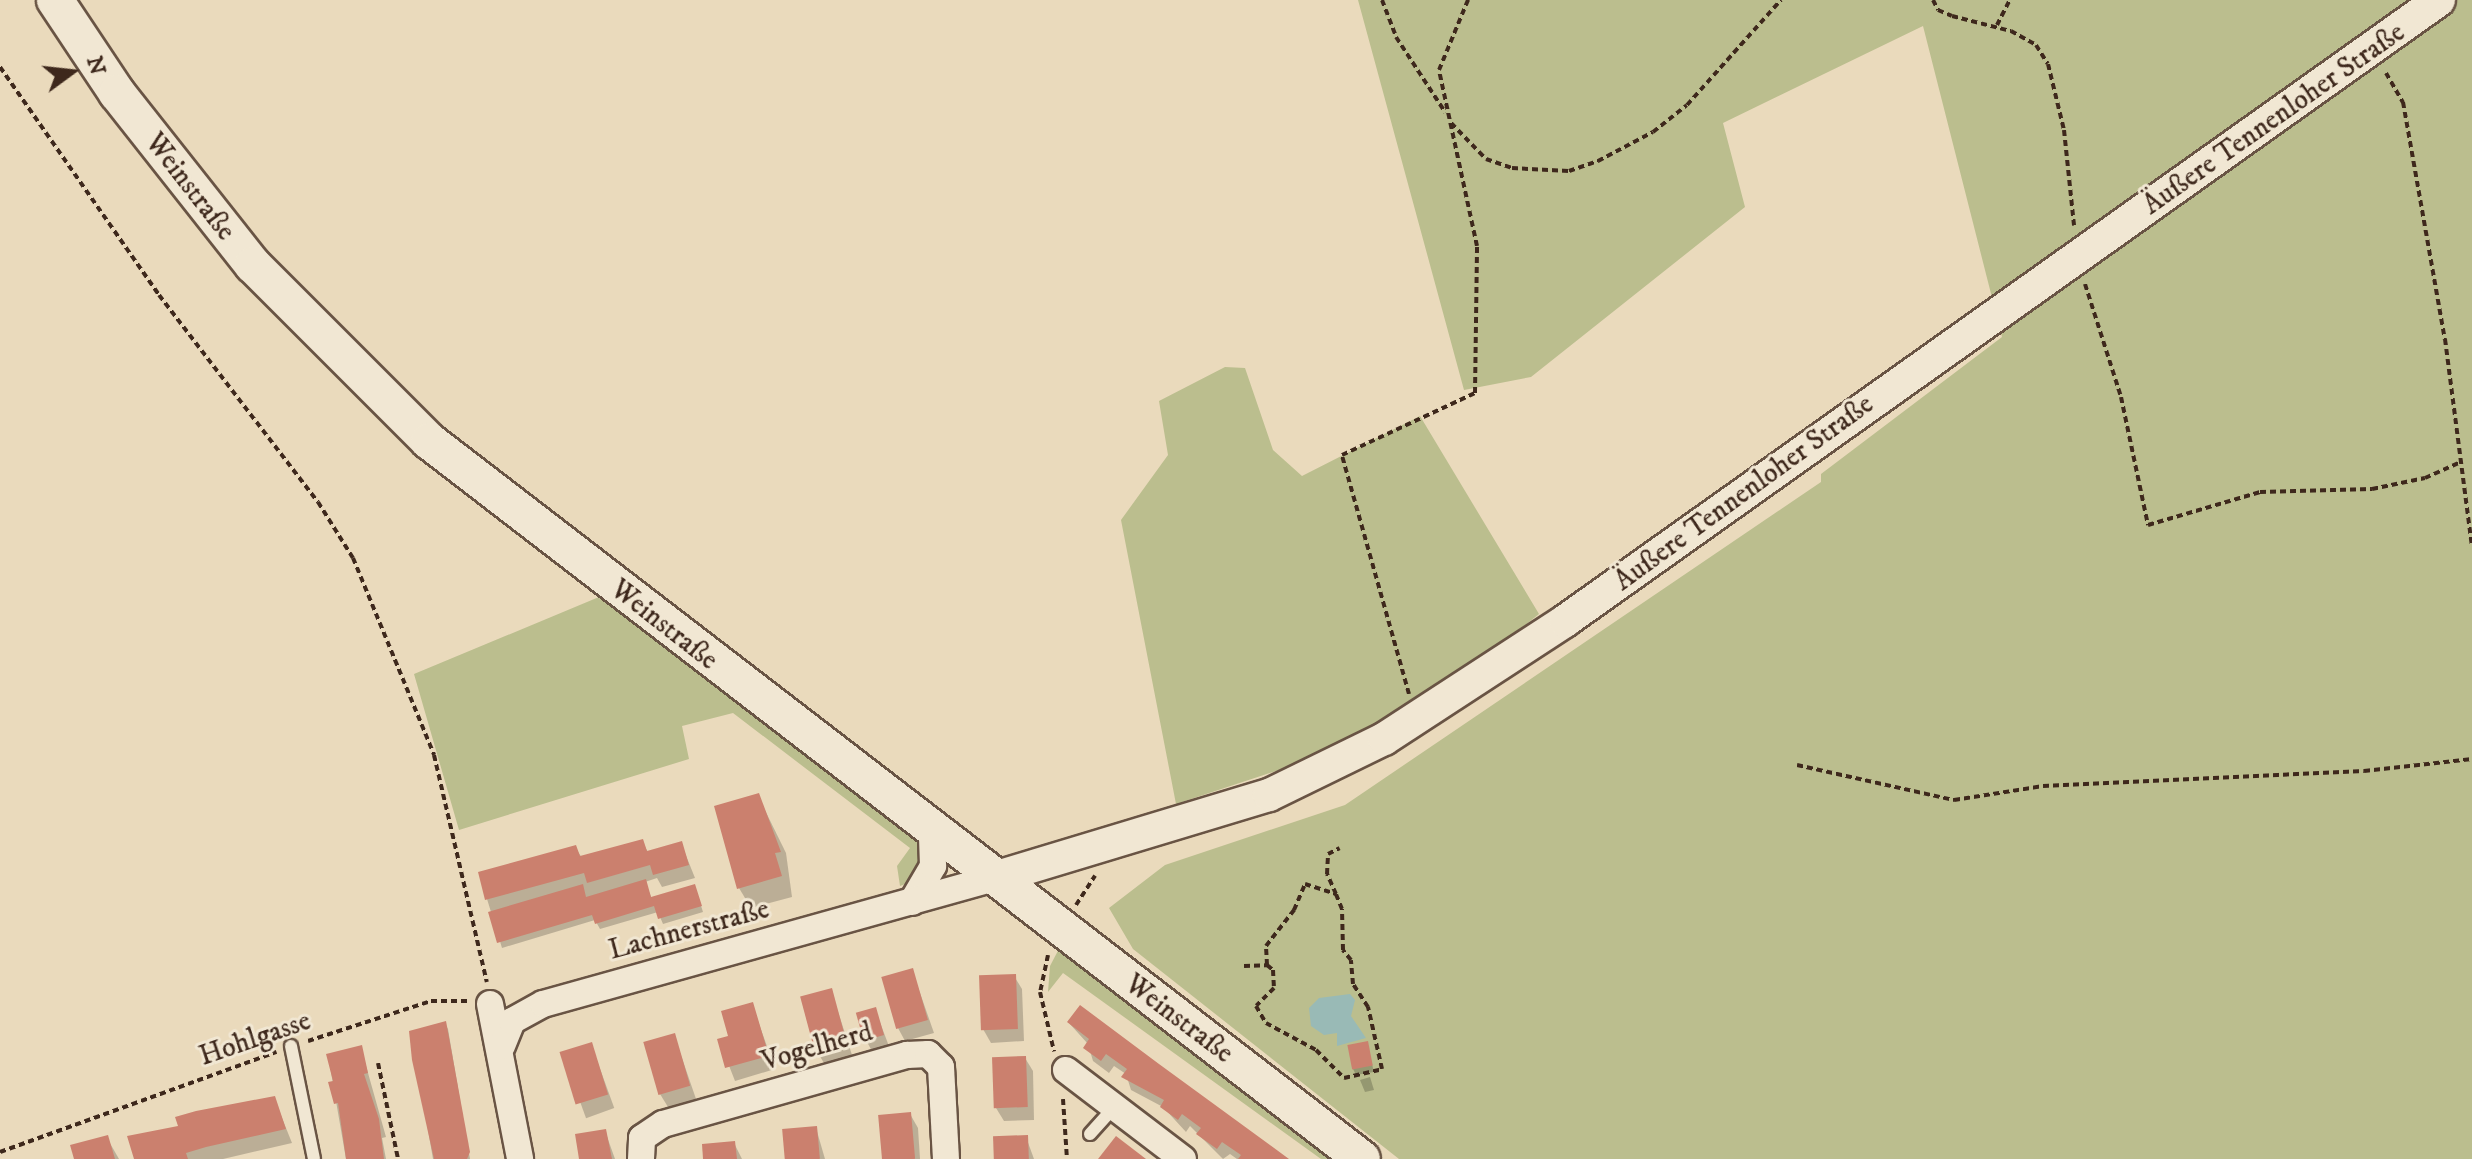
<!DOCTYPE html>
<meta charset="utf-8">
<style>
body{margin:0}
#map{position:relative;width:2472px;height:1159px;overflow:hidden;background:#eadabc;font-family:"IM FELL DW Pica",serif}
div>[style]{position:absolute}
.green>*{inset:0;background:#bbbe8e}
.water>*{inset:0;background:#99bab6}
.shadow>*{inset:0;background:#0003;transform-origin:0 0}
.building>*{inset:0;background:#cb806e;transform-origin:0 0}
.path>*{height:4px;margin-top:-2px;transform-origin:0;background:repeating-linear-gradient(90deg,#3e281c 0 6px,transparent 0 10px)}
.roads{filter:drop-shadow(2px 0 #695444) drop-shadow(-2px 0 #695444) drop-shadow(0 2px #695444) drop-shadow(0 -2px #695444)}
.service>*{height:12px;margin:-6px;padding:0 6px;transform-origin:6px;border-radius:6px;background:#f1e7d3}
.minor>*{height:26px;margin:-13px;padding:0 13px;transform-origin:13px;border-radius:13px;background:#f1e7d3}
.tertiary>*{height:32px;margin:-16px;padding:0 16px;transform-origin:16px;border-radius:16px;background:#f1e7d3}
.secondary>*{height:36px;margin:-18px;padding:0 18px;transform-origin:18px;border-radius:18px;background:#f1e7d3}
span{translate:-50% -50%;white-space:nowrap;text-align:center;line-height:1.15;-webkit-text-stroke:6px #f1e7d3;paint-order:stroke}
.street-label{font-size:28px;color:#3e281c}
.north{position:absolute;left:32px;top:32px;width:80px;height:80px;-webkit-text-stroke:6px #f1e7d3;paint-order:stroke;rotate:75deg;font-size:22px;font-weight:700;line-height:32px;text-align:center;color:#3e281c}
.north::after{content:'';display:block;margin:auto;width:28px;height:36px;background:#3e281c;clip-path:polygon(50% 0,100% 100%,50% 72%,0 100%)}
</style>
<div id="map">
<div class="green">
<div style="clip-path:polygon(1358px 0,2472px 0,2472px 1159px,1399px 1159px,1133px 949px,1109px 908px,1165px 865px,1345px 805px,1821px 482px,1821px 474px,2002px 337px,1923px 26px,1723px 123px,1745px 207px,1531px 377px,1464px 390px)"></div>
<div style="clip-path:polygon(1225px 367px,1245px 368px,1273px 450px,1302px 476px,1420px 416px,1539px 614px,1471px 668px,1363px 730px,1285px 768px,1176px 804px,1121px 520px,1168px 455px,1159px 401px)"></div>
<div style="clip-path:polygon(599px 597px,911px 830px,924px 856px,913px 881px,900px 886px,897px 866px,910px 848px,733px 713px,682px 726px,689px 759px,459px 830px,414px 674px)"></div>
<div style="clip-path:polygon(1061px 945px,1126px 995px,1330px 1159px,1321px 1159px,1063px 973px,1048px 992px,1050px 966px)"></div>
</div>
<div class="water">
<div style="clip-path:polygon(1350px 994px,1355px 1000px,1351px 1016px,1366px 1038px,1337px 1046px,1337px 1033px,1324px 1035px,1311px 1026px,1309px 1008px,1319px 998px)"></div>
</div>
<div class="shadow">
<div style="clip-path:polygon(758px 796px,786px 853px,792px 897px,751px 908px,739px 888px)"></div>
<div style="clip-path:polygon(642px 842px,648px 852px,681px 843px,695px 878px,662px 887px,657px 878px,645px 882px,652px 899px,695px 887px,703px 912px,663px 924px,658px 912px,600px 929px,595px 920px,502px 948px,487px 899px,575px 847px,582px 858px)"></div>
<div style="clip-path:polygon(912px 970px,934px 1033px,905px 1041px,898px 1028px)"></div>
<div style="clip-path:polygon(1014px 976px,1022px 989px,1024px 1041px,991px 1043px,983px 1029px)"></div>
<div style="clip-path:polygon(831px 990px,852px 1055px,824px 1063px,816px 1050px)"></div>
<div style="clip-path:polygon(752px 1004px,775px 1069px,735px 1081px,719px 1040px,731px 1037px)"></div>
<div style="clip-path:polygon(875px 1009px,890px 1049px,873px 1053px,866px 1040px)"></div>
<div style="clip-path:polygon(1069px 1023px,1286px 1159px,1237px 1159px,1230px 1154px,1223px 1159px,1190px 1126px,1186px 1132px,1163px 1107px,1131px 1090px,1126px 1074px,1114px 1066px,1109px 1073px,1093px 1061px,1088px 1044px)"></div>
<div style="clip-path:polygon(445px 1024px,448px 1029px,470px 1159px,433px 1159px,411px 1032px)"></div>
<div style="clip-path:polygon(674px 1035px,696px 1099px,668px 1107px,660px 1094px)"></div>
<div style="left:591px;top:1044px;width:68px;height:30px;rotate:70deg"></div>
<div style="clip-path:polygon(1367px 1044px,1374px 1072px,1356px 1075px,1353px 1069px)"></div>
<div style="clip-path:polygon(361px 1048px,386px 1137px,382px 1138px,386px 1159px,346px 1159px,328px 1055px)"></div>
<div style="clip-path:polygon(1025px 1058px,1033px 1071px,1034px 1120px,1004px 1121px,996px 1108px)"></div>
<div style="clip-path:polygon(1370px 1077px,1374px 1090px,1365px 1092px,1360px 1080px)"></div>
<div style="clip-path:polygon(274px 1098px,292px 1143px,223px 1159px,136px 1159px,180px 1127px)"></div>
<div style="clip-path:polygon(910px 1114px,918px 1128px,920px 1159px,884px 1159px)"></div>
<div style="clip-path:polygon(816px 1128px,825px 1159px,786px 1159px)"></div>
<div style="clip-path:polygon(605px 1131px,615px 1159px,581px 1159px)"></div>
<div style="clip-path:polygon(1026px 1137px,1034px 1159px,996px 1159px)"></div>
<div style="clip-path:polygon(107px 1138px,119px 1159px,76px 1159px)"></div>
<div style="clip-path:polygon(734px 1143px,742px 1159px,705px 1159px)"></div>
</div>
<div class="building">
<div style="clip-path:polygon(759px 793px,781px 852px,775px 853px,782px 876px,737px 889px,714px 806px)"></div>
<div style="clip-path:polygon(643px 839px,647px 851px,682px 841px,689px 865px,653px 875px,650px 865px,587px 883px,584px 873px,485px 900px,478px 872px,576px 845px,580px 856px)"></div>
<div style="clip-path:polygon(646px 879px,651px 897px,695px 884px,702px 906px,658px 919px,654px 906px,595px 924px,592px 915px,497px 943px,488px 912px,583px 884px,586px 897px)"></div>
<div style="left:913px;top:968px;width:54px;height:33px;rotate:74deg"></div>
<div style="left:1016px;top:974px;width:55px;height:37px;rotate:88deg"></div>
<div style="left:832px;top:988px;width:56px;height:33px;rotate:75deg"></div>
<div style="clip-path:polygon(753px 1002px,769px 1056px,725px 1068px,717px 1039px,728px 1036px,721px 1011px)"></div>
<div style="clip-path:polygon(1080px 1005px,1159px 1064px,1289px 1159px,1238px 1159px,1241px 1155px,1222px 1142px,1217px 1149px,1196px 1134px,1201px 1128px,1182px 1114px,1178px 1120px,1160px 1107px,1164px 1100px,1121px 1077px,1127px 1069px,1106px 1054px,1101px 1061px,1083px 1048px,1089px 1039px,1067px 1022px)"></div>
<div style="left:876px;top:1007px;width:29px;height:21px;rotate:74deg"></div>
<div style="clip-path:polygon(446px 1021px,470px 1152px,467px 1159px,434px 1159px,412px 1060px,409px 1031px)"></div>
<div style="left:675px;top:1033px;width:55px;height:33px;rotate:74deg"></div>
<div style="left:1368px;top:1041px;width:25px;height:21px;rotate:79deg"></div>
<div style="left:592px;top:1042px;width:55px;height:34px;rotate:73deg"></div>
<div style="clip-path:polygon(362px 1045px,368px 1073px,364px 1074px,379px 1119px,384px 1159px,346px 1159px,338px 1103px,334px 1104px,328px 1082px,333px 1081px,326px 1054px)"></div>
<div style="left:1026px;top:1056px;width:51px;height:34px;rotate:88deg"></div>
<div style="clip-path:polygon(275px 1096px,286px 1129px,206px 1147px,186px 1153px,188px 1159px,134px 1159px,127px 1136px,178px 1126px,175px 1117px,196px 1111px)"></div>
<div style="left:911px;top:1112px;width:47px;height:33px;rotate:85deg"></div>
<div style="left:817px;top:1126px;width:33px;height:35px;rotate:85deg"></div>
<div style="clip-path:polygon(606px 1129px,612px 1159px,579px 1159px,575px 1134px)"></div>
<div style="clip-path:polygon(108px 1135px,115px 1159px,74px 1159px,70px 1145px)"></div>
<div style="left:1028px;top:1135px;width:24px;height:35px;rotate:88deg"></div>
<div style="clip-path:polygon(1116px 1136px,1146px 1159px,1098px 1159px)"></div>
<div style="clip-path:polygon(735px 1141px,737px 1159px,703px 1159px,702px 1144px)"></div>
</div>
<div class="path">
<div style="left:1382px;top:0;width:40px;rotate:69deg"></div>
<div style="left:1396px;top:37px;width:90px;rotate:56.8deg"></div>
<div style="left:1933px;top:0;width:11px;rotate:63deg"></div>
<div style="left:1938px;top:10px;width:15px;rotate:23deg"></div>
<div style="left:1952px;top:16px;width:61px;rotate:14.3deg"></div>
<div style="left:2011px;top:31px;width:29px;rotate:29deg"></div>
<div style="left:2036px;top:45px;width:22px;rotate:58deg"></div>
<div style="left:2048px;top:64px;width:68px;rotate:76.4deg"></div>
<div style="left:2064px;top:130px;width:96px;rotate:84deg"></div>
<div style="left:1997px;top:25px;width:28px;rotate:-63deg"></div>
<div style="left:0;top:67px;width:278px;rotate:55.1deg"></div>
<div style="left:159px;top:295px;width:261px;rotate:52.5deg"></div>
<div style="left:318px;top:502px;width:66px;rotate:58deg"></div>
<div style="left:353px;top:558px;width:213px;rotate:67.6deg"></div>
<div style="left:434px;top:755px;width:233px;rotate:76.9deg"></div>
<div style="left:2386px;top:73px;width:34px;rotate:60deg"></div>
<div style="left:2403px;top:102px;width:241px;rotate:80deg"></div>
<div style="left:2445px;top:339px;width:209px;rotate:82.6deg"></div>
<div style="left:1451px;top:123px;width:50px;rotate:45.8deg"></div>
<div style="left:1486px;top:159px;width:28px;rotate:19deg"></div>
<div style="left:1512px;top:168px;width:57px;rotate:3deg"></div>
<div style="left:1569px;top:171px;width:31px;rotate:-19deg"></div>
<div style="left:1598px;top:161px;width:62px;rotate:-27.8deg"></div>
<div style="left:1653px;top:132px;width:43px;rotate:-38.5deg"></div>
<div style="left:1687px;top:105px;width:141px;rotate:-48.2deg"></div>
<div style="left:2085px;top:284px;width:119px;rotate:72.3deg"></div>
<div style="left:2121px;top:397px;width:131px;rotate:78.1deg"></div>
<div style="left:2148px;top:525px;width:117px;rotate:-16.4deg"></div>
<div style="left:2260px;top:492px;width:112px;rotate:-1.5deg"></div>
<div style="left:2372px;top:489px;width:54px;rotate:-11.7deg"></div>
<div style="left:2425px;top:478px;width:37px;rotate:-24deg"></div>
<div style="left:1409px;top:694px;width:248px;rotate:-105.7deg"></div>
<div style="left:1342px;top:455px;width:147px;rotate:-25deg"></div>
<div style="left:1475px;top:393px;width:147px;rotate:-89.2deg"></div>
<div style="left:1477px;top:246px;width:180px;rotate:-102.2deg"></div>
<div style="left:1439px;top:70px;width:76px;rotate:-67.5deg"></div>
<div style="left:1797px;top:765px;width:161px;rotate:12.6deg"></div>
<div style="left:1954px;top:800px;width:90px;rotate:-8.9deg"></div>
<div style="left:2043px;top:786px;width:321px;rotate:-2.7deg"></div>
<div style="left:2364px;top:771px;width:109px;rotate:-6.3deg"></div>
<div style="left:1076px;top:905px;width:35px;rotate:-57deg"></div>
<div style="left:1048px;top:955px;width:38px;rotate:102deg"></div>
<div style="left:1040px;top:992px;width:61px;rotate:76.7deg"></div>
<div style="left:1267px;top:965px;width:19px;rotate:-93deg"></div>
<div style="left:1266px;top:946px;width:46px;rotate:-52.1deg"></div>
<div style="left:1294px;top:910px;width:28px;rotate:-67deg"></div>
<div style="left:1305px;top:884px;width:33px;rotate:18deg"></div>
<div style="left:1336px;top:894px;width:22px;rotate:-114deg"></div>
<div style="left:1327px;top:874px;width:20px;rotate:-87deg"></div>
<div style="left:1328px;top:854px;width:13px;rotate:-27deg"></div>
<div style="left:1244px;top:966px;width:23px;rotate:-2deg"></div>
<div style="left:1267px;top:965px;width:8px;rotate:40deg"></div>
<div style="left:1273px;top:970px;width:18px;rotate:87deg"></div>
<div style="left:1274px;top:988px;width:25px;rotate:135deg"></div>
<div style="left:1256px;top:1006px;width:20px;rotate:60deg"></div>
<div style="left:1266px;top:1023px;width:57px;rotate:28.4deg"></div>
<div style="left:1316px;top:1050px;width:40px;rotate:45deg"></div>
<div style="left:1344px;top:1078px;width:39px;rotate:-13deg"></div>
<div style="left:1382px;top:1069px;width:64px;rotate:-102.7deg"></div>
<div style="left:1368px;top:1007px;width:27px;rotate:-123deg"></div>
<div style="left:1353px;top:984px;width:24px;rotate:-95deg"></div>
<div style="left:1351px;top:960px;width:13px;rotate:-129deg"></div>
<div style="left:1343px;top:950px;width:41px;rotate:-91.4deg"></div>
<div style="left:1342px;top:909px;width:16px;rotate:-112deg"></div>
<div style="left:308px;top:1041px;width:129px;rotate:-18deg"></div>
<div style="left:431px;top:1001px;width:38px"></div>
<div style="left:378px;top:1063px;width:98px;rotate:78.2deg"></div>
<div style="left:1063px;top:1099px;width:60px;rotate:86.2deg"></div>
<div style="left:0;top:1152px;width:294px;rotate:-19.9deg"></div>
</div>
<div class="roads">
<div class="service">
<div style="left:291px;top:1046px;width:115px;rotate:78.5deg"></div>
<div style="left:1090px;top:1134px;width:36px;rotate:-48deg"></div>
</div>
<div class="minor">
<div style="left:912px;top:902px;width:42px;rotate:-59.7deg"></div>
<div style="left:933px;top:866px;width:34px;rotate:-92deg"></div>
<div style="left:490px;top:1004px;width:158px;rotate:79deg"></div>
<div style="left:502px;top:1046px;width:27px;rotate:-68deg"></div>
<div style="left:512px;top:1021px;width:35px;rotate:-29deg"></div>
<div style="left:543px;top:1004px;width:468px;rotate:-15.6deg"></div>
<div style="left:1066px;top:1070px;width:147px;rotate:37.3deg"></div>
<div style="left:641px;top:1159px;width:21px;rotate:-87deg"></div>
<div style="left:642px;top:1138px;width:25px;rotate:-34deg"></div>
<div style="left:663px;top:1124px;width:254px;rotate:-15.8deg"></div>
<div style="left:907px;top:1055px;width:21px;rotate:-3deg"></div>
<div style="left:928px;top:1054px;width:18px;rotate:45deg"></div>
<div style="left:941px;top:1067px;width:92px;rotate:86.9deg"></div>
</div>
<div class="tertiary">
<div style="left:994px;top:878px;width:287px;rotate:-16.8deg"></div>
<div style="left:1269px;top:795px;width:128px;rotate:-26deg"></div>
<div style="left:1384px;top:739px;width:216px;rotate:-33.1deg"></div>
<div style="left:1565px;top:621px;width:1072px;rotate:-35.39deg"></div>
</div>
<div class="secondary">
<div style="left:55px;top:0;width:112px;rotate:56.3deg"></div>
<div style="left:117px;top:93px;width:219px;rotate:51.7deg"></div>
<div style="left:253px;top:265px;width:249px;rotate:45deg"></div>
<div style="left:429px;top:441px;width:1177px;rotate:37.58deg"></div>
</div>
</div>
<div class="street-label">
<span style="left:2274px;top:119px;rotate:-35deg">Äußere Tennenloher Straße</span>
<span style="left:190px;top:187px;rotate:52deg">Weinstraße</span>
<span style="left:1744px;top:493px;rotate:-36deg">Äußere Tennenloher Straße</span>
<span style="left:664px;top:625px;rotate:38deg">Weinstraße</span>
<span style="left:689px;top:930px;rotate:-15deg">Lachnerstraße</span>
<span style="left:1179px;top:1019px;rotate:37deg">Weinstraße</span>
<span style="left:255px;top:1039px;rotate:-19deg">Hohlgasse</span>
<span style="left:817px;top:1047px;rotate:-16deg">Vogelherd</span>
</div>
<div class="north">N</div>
</div>
